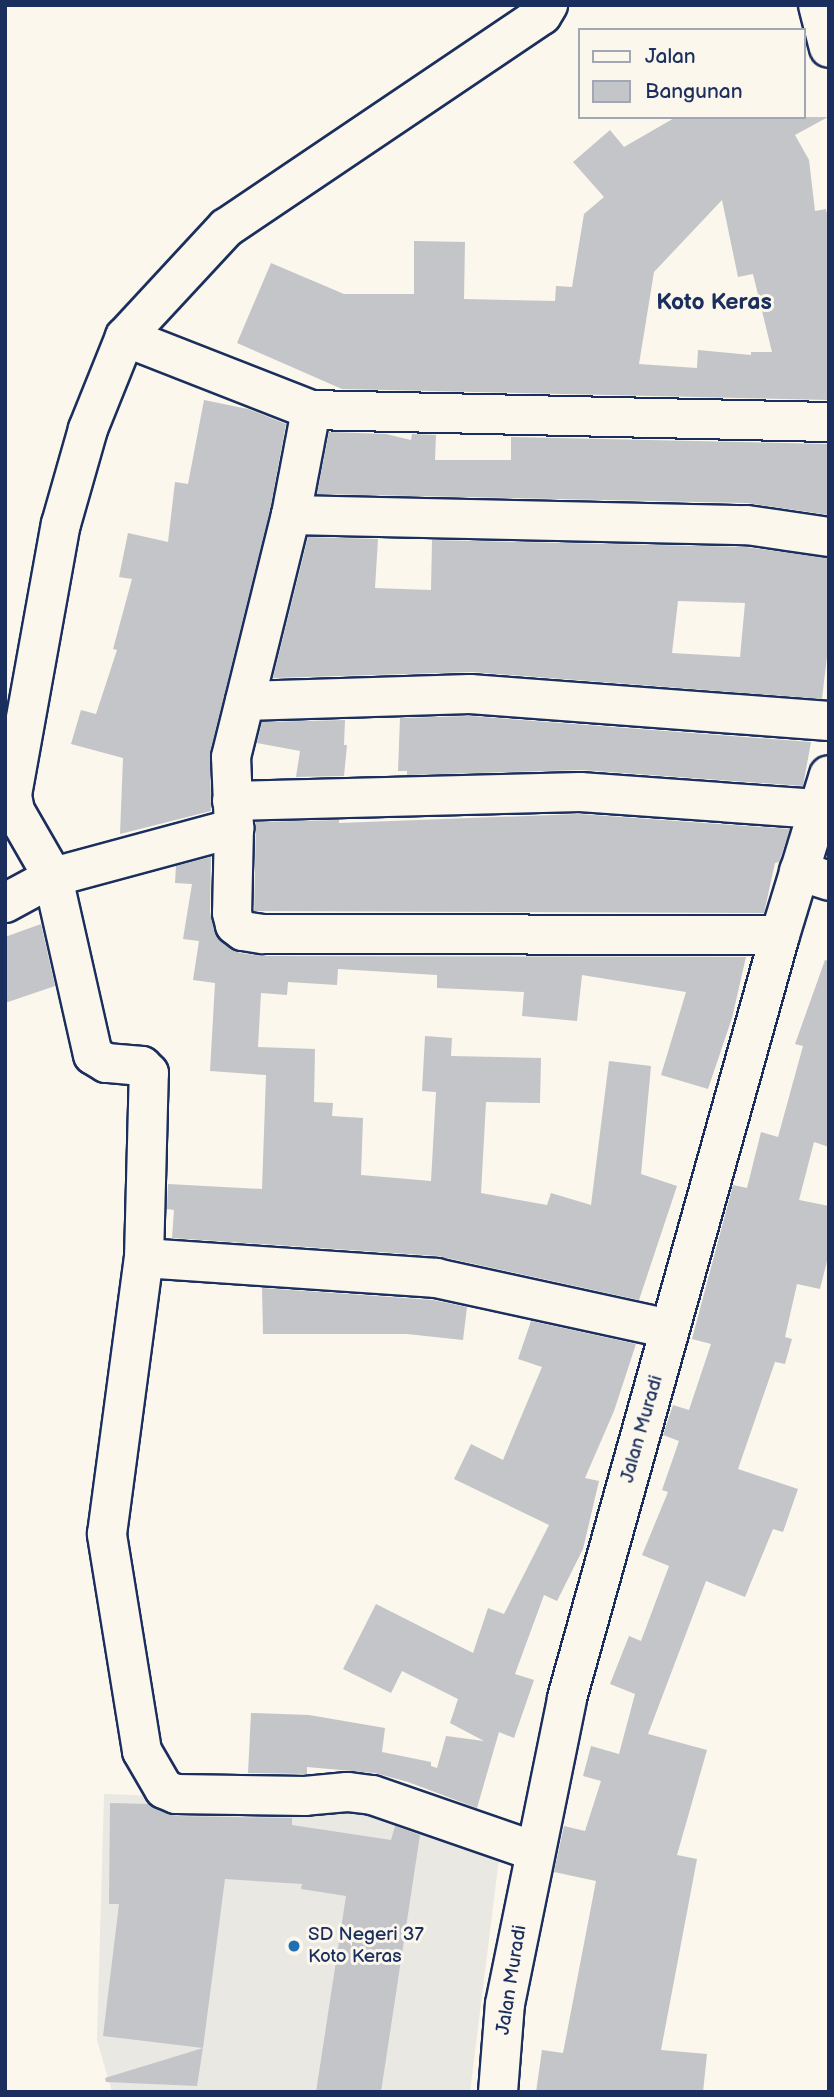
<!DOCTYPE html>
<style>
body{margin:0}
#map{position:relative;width:834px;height:2097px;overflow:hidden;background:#fbf7ec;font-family:"Balsamiq Sans",sans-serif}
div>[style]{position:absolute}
.built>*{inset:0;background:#eae8e2}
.building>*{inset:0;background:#c3c5c9}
.roads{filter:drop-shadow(2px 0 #1b2f5e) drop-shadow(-2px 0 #1b2f5e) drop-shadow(0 2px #1b2f5e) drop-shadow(0 -2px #1b2f5e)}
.minor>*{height:38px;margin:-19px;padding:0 19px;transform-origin:19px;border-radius:19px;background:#fbf7ec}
.trunk>*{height:38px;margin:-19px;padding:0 19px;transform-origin:19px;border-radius:19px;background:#fbf7ec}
.dots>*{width:19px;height:19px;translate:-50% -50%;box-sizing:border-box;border:4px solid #fbf7ec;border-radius:50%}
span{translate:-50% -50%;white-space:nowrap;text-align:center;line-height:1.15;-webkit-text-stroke:6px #fbf7ec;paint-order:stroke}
.street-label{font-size:19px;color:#1b2f5e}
.poi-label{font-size:19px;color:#1b2f5e}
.left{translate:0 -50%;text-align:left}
.quarter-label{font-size:23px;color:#1b2f5e;font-weight:700}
.frame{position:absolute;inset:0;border:7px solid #1b2f5e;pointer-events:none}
.legend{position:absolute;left:578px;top:28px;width:228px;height:91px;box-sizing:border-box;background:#fbf7ec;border:2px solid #a1a7b3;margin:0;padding:9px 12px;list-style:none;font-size:21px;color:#1b2f5e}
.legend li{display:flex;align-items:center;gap:14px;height:35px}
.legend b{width:35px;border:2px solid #a1a7b3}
</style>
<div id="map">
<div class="built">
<div style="clip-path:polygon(104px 1794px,373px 1804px,500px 1851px,470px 2092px,112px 2092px,97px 2040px)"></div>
</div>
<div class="building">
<div style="clip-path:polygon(evenodd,676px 117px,828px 117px,795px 135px,809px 160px,815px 211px,826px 209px,829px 223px,829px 400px,342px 389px,237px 343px,271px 263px,344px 294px,414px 294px,414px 241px,465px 242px,464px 299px,555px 301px,556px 286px,572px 287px,584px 214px,604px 197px,573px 162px,610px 130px,624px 147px,676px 117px,722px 200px,738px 277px,753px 274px,772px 352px,751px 352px,751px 355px,698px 350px,697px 368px,639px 364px,654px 272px,722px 200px)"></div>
<div style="clip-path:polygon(204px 400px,248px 409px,286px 424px,270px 510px,210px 752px,211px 811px,120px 834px,123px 758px,71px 744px,81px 710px,96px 714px,117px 650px,113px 649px,132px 579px,119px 577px,128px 533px,168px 542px,175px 482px,188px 484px)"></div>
<div style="clip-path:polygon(329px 432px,386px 434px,411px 440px,412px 434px,436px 435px,435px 460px,511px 460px,511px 437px,829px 444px,829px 515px,747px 503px,317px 494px)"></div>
<div style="clip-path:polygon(evenodd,308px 537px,378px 539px,375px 588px,431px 590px,432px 540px,745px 547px,829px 558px,829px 639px,822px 699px,472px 672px,273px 678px,308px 537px,678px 601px,745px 603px,740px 657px,672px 653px,678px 601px)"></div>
<div style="clip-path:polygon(470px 716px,811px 742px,803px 786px,582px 770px,407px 775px,407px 771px,398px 771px,400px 718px)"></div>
<div style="clip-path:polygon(345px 720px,344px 745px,347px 745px,344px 776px,296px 777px,300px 751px,257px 743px,262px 722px)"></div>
<div style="clip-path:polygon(579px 814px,790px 829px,779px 862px,775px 863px,764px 913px,254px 911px,256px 822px,339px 820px,339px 823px)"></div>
<div style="clip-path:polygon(211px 857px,210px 912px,214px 930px,222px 942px,240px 953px,263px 956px,746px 957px,732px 1018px,708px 1089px,661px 1075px,686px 992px,582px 975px,577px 1021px,522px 1016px,524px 992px,437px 988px,437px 975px,338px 969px,337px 985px,288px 982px,287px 995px,261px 993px,258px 1047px,315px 1049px,314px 1102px,333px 1103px,332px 1116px,363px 1118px,361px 1175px,431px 1181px,436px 1092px,422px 1091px,425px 1036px,452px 1038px,451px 1056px,541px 1058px,540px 1103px,486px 1102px,481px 1193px,547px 1205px,551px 1193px,591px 1205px,609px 1061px,651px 1066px,641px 1174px,677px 1186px,639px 1300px,438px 1256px,172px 1238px,174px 1210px,167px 1209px,168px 1184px,262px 1189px,266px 1075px,210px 1071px,215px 983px,193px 980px,199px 941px,183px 939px,192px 884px,175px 883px,176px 866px)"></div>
<div style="clip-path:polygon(41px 924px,55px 986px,5px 1003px,5px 937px)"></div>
<div style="clip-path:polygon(825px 960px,829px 961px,829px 1147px,814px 1142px,799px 1200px,829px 1206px,829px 1253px,820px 1289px,797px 1284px,785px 1337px,792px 1339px,785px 1364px,775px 1362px,738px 1469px,798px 1489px,783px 1532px,773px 1529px,745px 1597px,706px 1581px,648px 1734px,707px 1750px,677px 1855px,697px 1859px,661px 2050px,707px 2054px,703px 2092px,536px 2092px,542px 2050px,563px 2053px,596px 1881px,554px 1872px,564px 1826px,585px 1831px,601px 1781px,583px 1776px,591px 1746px,619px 1754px,635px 1694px,610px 1684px,629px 1636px,641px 1641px,669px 1566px,642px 1555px,668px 1492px,662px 1490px,679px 1441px,663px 1435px,673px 1405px,689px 1410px,711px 1344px,692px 1339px,733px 1185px,747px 1188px,761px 1132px,778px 1137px,803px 1046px,795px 1044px)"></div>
<div style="clip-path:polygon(262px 1288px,433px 1300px,467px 1307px,463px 1340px,407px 1334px,263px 1334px)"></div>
<div style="clip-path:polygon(531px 1321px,636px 1344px,614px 1411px,585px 1478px,599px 1481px,583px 1549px,557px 1601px,544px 1595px,515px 1674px,534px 1680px,514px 1738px,499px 1732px,477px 1808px,408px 1782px,375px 1773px,307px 1767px,307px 1774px,248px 1773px,251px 1713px,309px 1715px,385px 1728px,382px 1752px,431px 1762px,431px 1766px,437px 1768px,446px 1736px,484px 1741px,450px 1723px,458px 1699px,402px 1671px,391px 1693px,343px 1669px,376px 1604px,473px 1653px,488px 1608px,504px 1614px,549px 1525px,454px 1479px,471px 1444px,503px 1460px,542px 1367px,518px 1359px)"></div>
<div style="clip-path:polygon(110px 1803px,150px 1804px,176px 1816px,292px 1818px,292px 1825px,391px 1840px,395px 1826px,420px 1835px,381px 2092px,316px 2092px,346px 1896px,301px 1889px,302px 1884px,225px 1879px,203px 2048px,103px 2036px,119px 1904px,109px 1904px)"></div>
<div style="clip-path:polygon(203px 2048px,197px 2086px,106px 2082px,105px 2078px)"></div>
</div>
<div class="roads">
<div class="minor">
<div style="left:125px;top:337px;width:200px;rotate:21.4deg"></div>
<div style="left:291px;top:515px;width:456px;rotate:1.3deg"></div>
<div style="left:747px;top:525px;width:83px;rotate:8.3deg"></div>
<div style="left:245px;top:701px;width:225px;rotate:-1.8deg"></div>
<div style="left:470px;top:694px;width:360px;rotate:4.3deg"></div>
<div style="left:232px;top:801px;width:348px;rotate:-1.5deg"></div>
<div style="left:580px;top:792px;width:238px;rotate:4.1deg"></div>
<div style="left:234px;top:828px;width:85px;rotate:91.3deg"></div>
<div style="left:232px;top:913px;width:12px;rotate:76deg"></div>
<div style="left:235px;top:925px;width:10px;rotate:37deg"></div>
<div style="left:243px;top:931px;width:20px;rotate:9deg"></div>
<div style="left:263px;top:934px;width:517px;rotate:0.11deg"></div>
<div style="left:799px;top:871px;width:32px;rotate:18deg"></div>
<div style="left:5px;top:903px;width:55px;rotate:-28.4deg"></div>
<div style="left:53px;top:877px;width:188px;rotate:-15.1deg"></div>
<div style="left:234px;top:828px;width:71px;rotate:-92.4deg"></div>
<div style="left:231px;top:757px;width:249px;rotate:-76.1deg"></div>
<div style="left:291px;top:515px;width:107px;rotate:-79.2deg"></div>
<div style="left:311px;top:410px;width:518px;rotate:1.33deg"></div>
<div style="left:144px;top:1258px;width:293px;rotate:3.9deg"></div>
<div style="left:436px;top:1278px;width:239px;rotate:12.3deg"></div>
<div style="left:534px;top:1851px;width:171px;rotate:-160.9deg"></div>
<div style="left:372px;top:1795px;width:25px;rotate:-173deg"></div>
<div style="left:347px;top:1792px;width:42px;rotate:174.6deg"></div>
<div style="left:305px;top:1796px;width:129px;rotate:-179.1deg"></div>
<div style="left:176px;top:1794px;width:13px;rotate:-157deg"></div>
<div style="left:164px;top:1789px;width:44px;rotate:-120.1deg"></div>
<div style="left:142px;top:1751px;width:220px;rotate:-99.2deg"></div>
<div style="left:107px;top:1534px;width:278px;rotate:-82.4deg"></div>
<div style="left:144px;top:1258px;width:185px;rotate:-88.5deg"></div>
<div style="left:149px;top:1073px;width:10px;rotate:-135deg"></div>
<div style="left:142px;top:1066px;width:36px;rotate:-175deg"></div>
<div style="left:106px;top:1063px;width:15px;rotate:-148deg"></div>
<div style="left:93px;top:1055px;width:182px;rotate:-102.7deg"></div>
<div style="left:53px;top:877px;width:76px;rotate:-119.9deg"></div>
<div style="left:15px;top:811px;width:16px;rotate:-101deg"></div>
<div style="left:12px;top:795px;width:275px;rotate:-79.8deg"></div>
<div style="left:61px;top:524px;width:99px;rotate:-74.1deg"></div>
<div style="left:88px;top:429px;width:99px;rotate:-68.1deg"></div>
<div style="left:125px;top:337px;width:149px;rotate:-47.2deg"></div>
<div style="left:226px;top:228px;width:381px;rotate:-34deg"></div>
<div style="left:542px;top:15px;width:12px;rotate:-59deg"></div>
</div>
<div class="trunk">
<div style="left:818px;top:5px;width:44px;rotate:75.7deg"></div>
<div style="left:498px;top:2092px;width:88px;rotate:-85.5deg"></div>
<div style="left:505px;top:2004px;width:312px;rotate:-78.5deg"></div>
<div style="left:567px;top:1698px;width:792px;rotate:-74.4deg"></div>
<div style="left:780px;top:935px;width:167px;rotate:-73deg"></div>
</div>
</div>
<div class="dots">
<div style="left:294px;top:1946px;background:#1f6fb2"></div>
</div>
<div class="street-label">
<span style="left:642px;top:1429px;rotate:-74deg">Jalan Muradi</span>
<span style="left:512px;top:1980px;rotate:-81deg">Jalan Muradi</span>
</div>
<div class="poi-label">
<span class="left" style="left:308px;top:1946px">SD Negeri 37<br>Koto Keras</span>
</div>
<div class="quarter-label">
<span style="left:714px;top:302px">Koto Keras</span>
</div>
<div class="frame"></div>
<ul class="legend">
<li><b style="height:9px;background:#fbf7ec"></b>Jalan</li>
<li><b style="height:19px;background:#c3c5c9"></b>Bangunan</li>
</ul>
</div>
